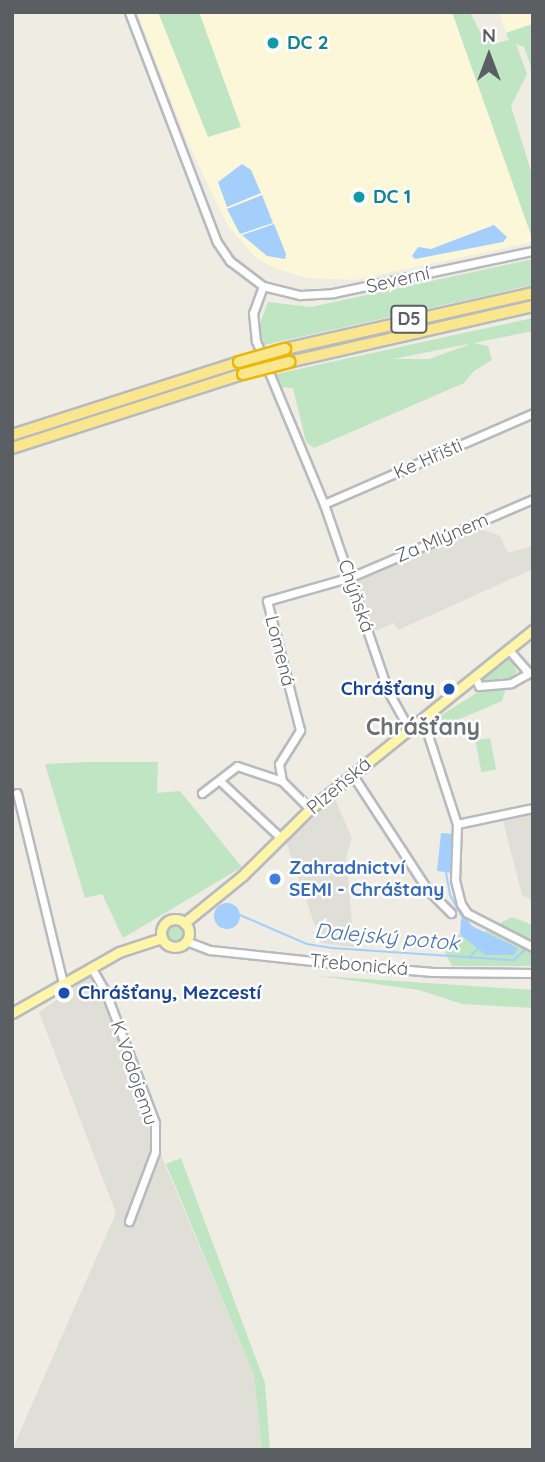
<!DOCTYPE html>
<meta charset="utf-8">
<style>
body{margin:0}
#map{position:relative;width:545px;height:1462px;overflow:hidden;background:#eeece3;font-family:Quicksand,sans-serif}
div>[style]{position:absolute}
.commercial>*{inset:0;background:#fdf7d9}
.industrial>*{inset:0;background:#dfded7}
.green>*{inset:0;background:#c0e5c3;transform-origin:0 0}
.round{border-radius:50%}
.water>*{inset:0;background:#a4cffd}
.stream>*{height:2px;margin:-1px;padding:0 1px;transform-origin:1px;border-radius:1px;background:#a4cffd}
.roads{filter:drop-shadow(2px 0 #b8babf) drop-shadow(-2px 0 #b8babf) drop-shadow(0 2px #b8babf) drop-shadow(0 -2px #b8babf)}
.minor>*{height:7px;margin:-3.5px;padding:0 3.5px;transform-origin:3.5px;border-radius:3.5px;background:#fff}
.major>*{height:9px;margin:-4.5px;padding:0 4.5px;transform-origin:4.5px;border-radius:4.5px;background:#fdf6a9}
.major>.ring{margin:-4.5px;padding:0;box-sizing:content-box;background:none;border:9px solid #fdf6a9;border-radius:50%}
.highway>*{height:10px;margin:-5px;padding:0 5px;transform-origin:5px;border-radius:5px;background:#fae78d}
.bridges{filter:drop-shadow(2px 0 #ebb605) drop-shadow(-2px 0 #ebb605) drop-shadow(0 2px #ebb605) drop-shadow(0 -2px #ebb605)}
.highway-bridge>*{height:10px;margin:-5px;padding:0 5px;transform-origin:5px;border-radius:5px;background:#fae78d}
.dots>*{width:19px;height:19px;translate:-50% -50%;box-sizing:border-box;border:4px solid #fff;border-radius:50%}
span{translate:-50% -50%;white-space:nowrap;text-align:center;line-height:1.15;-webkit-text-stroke:5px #fff;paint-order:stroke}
.shield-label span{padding:2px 5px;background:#fff;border:2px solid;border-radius:5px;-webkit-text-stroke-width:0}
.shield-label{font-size:18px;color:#5b5e63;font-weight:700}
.culture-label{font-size:19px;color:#0d838f;font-weight:700}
.left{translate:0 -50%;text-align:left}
.street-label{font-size:19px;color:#5b5e63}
.transit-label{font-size:19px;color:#164399;font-weight:700}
.right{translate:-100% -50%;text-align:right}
.shop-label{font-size:19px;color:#366cbe;font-weight:700}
.water-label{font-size:21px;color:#4473b7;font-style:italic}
.quarter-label{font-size:23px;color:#6c7075;font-weight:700}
.frame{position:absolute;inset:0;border:14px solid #5b5e63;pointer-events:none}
.north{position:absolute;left:454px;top:21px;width:70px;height:70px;-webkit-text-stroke:5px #fff;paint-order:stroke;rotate:0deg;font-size:19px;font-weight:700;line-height:28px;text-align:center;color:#5b5e63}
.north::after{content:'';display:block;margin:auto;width:24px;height:32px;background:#5b5e63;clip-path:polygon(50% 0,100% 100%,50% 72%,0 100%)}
</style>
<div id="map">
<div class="commercial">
<div style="clip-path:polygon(137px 12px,452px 12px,533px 242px,354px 280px,307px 278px,274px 268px,255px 257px,228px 226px,187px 141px)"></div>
<div style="clip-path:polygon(499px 12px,533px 12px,533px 23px,506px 33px)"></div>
</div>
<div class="industrial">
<div style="clip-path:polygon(479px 528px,500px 536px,508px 553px,533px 546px,533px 569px,398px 630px,394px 623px,375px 631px,357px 580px)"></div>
<div style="clip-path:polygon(335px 799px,352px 838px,346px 856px,354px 947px,321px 943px,286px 842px)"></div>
<div style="clip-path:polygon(533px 808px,533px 901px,522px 895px,502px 817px)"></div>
<div style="clip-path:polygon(90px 977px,111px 1015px,151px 1132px,254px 1375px,262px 1450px,12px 1450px,116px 1213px,39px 1012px)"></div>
</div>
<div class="green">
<div style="clip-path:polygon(158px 12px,199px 12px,241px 127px,208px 137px)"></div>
<div style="clip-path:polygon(452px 12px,470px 12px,480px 32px,498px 43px,509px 40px,506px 33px,533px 24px,533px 72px,524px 47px,516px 44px,527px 74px,511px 106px,533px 178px,533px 240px)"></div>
<div style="clip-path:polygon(533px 259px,533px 285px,264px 345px,259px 326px,268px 302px,311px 307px)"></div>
<div style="clip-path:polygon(evenodd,533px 318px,533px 331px,474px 343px,488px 346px,492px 360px,474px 371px,464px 383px,314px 448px,306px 442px,293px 388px,281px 387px,276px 374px,533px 318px,468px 345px,429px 359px,393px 359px,468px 344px,468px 345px)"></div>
<div style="clip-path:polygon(509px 655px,517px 672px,508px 680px,486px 684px,480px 679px)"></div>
<div style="clip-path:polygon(506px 687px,502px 701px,429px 732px,430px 722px,483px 689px)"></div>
<div style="left:490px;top:738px;width:32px;height:15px;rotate:79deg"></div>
<div style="clip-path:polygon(87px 762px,158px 762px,157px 793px,180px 791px,242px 867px,123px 938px,102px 894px,85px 898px,45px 764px)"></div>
<div style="clip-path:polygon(512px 917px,533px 925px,533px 966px,452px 966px,445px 953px,455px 935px,484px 932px)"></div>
<div class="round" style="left:166px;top:925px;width:18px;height:18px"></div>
<div style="clip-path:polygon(320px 976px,533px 990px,533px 1008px,462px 1004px,419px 990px)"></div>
<div style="clip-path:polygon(181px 1158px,265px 1383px,270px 1450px,262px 1450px,254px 1375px,166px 1164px)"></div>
</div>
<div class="water">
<div style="clip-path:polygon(242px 164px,251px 170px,261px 193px,227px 207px,218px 182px)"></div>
<div style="clip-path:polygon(262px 195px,273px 223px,240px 234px,227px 209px)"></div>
<div style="clip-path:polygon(274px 224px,286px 254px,285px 259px,267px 256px,242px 235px)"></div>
<div style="clip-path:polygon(494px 225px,507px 237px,503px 242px,415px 259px,412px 256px,418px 247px,431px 249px)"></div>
<div style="clip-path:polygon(441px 833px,453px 834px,452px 873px,437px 871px)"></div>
<div class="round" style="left:214px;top:903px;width:26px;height:26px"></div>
<div style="clip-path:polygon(466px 918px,472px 926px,518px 948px,515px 955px,485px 955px,460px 934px,461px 919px)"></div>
</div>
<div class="stream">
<div style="left:446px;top:872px;width:23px;rotate:80deg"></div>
<div style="left:450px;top:895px;width:29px;rotate:61deg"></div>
<div style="left:240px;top:915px;width:73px;rotate:23.4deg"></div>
<div style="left:307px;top:944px;width:24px;rotate:9deg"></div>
<div style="left:331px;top:948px;width:183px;rotate:3.8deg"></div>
<div style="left:514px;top:960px;width:18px;rotate:-43deg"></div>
<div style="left:469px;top:958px;width:12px;rotate:-48deg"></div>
</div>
<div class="roads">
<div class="minor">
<div style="left:129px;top:12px;width:246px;rotate:69.1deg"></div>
<div style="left:217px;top:242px;width:23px;rotate:56deg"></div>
<div style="left:230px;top:261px;width:41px;rotate:37.1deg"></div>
<div style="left:263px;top:286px;width:38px;rotate:14deg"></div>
<div style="left:300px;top:295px;width:33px;rotate:-3deg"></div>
<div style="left:333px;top:293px;width:204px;rotate:-11.9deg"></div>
<div style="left:263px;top:286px;width:29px;rotate:110deg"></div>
<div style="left:253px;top:313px;width:28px;rotate:84deg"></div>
<div style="left:256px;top:341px;width:177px;rotate:67.4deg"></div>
<div style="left:324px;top:504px;width:198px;rotate:71.1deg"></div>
<div style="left:388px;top:691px;width:43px;rotate:61.1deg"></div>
<div style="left:324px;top:504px;width:228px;rotate:-23.5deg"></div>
<div style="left:508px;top:649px;width:32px;rotate:49deg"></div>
<div style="left:475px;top:677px;width:10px;rotate:66deg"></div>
<div style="left:479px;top:686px;width:32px;rotate:-5deg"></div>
<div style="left:511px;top:683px;width:25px;rotate:-29deg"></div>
<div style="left:428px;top:735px;width:94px;rotate:72deg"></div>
<div style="left:457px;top:824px;width:56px;rotate:92deg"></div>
<div style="left:455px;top:880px;width:25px;rotate:76deg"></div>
<div style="left:461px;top:904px;width:11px;rotate:56deg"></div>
<div style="left:467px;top:913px;width:74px;rotate:27.3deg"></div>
<div style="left:352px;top:774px;width:137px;rotate:56.9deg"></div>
<div style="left:427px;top:889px;width:34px;rotate:45deg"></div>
<div style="left:220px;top:781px;width:83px;rotate:43.1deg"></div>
<div style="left:282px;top:781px;width:17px;rotate:-100deg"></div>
<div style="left:279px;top:764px;width:40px;rotate:-58deg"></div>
<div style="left:300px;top:730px;width:133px;rotate:-104.3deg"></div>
<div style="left:267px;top:601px;width:87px;rotate:-15.9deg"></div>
<div style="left:351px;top:577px;width:198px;rotate:-23.2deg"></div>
<div style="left:17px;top:793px;width:195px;rotate:76.4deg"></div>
<div style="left:202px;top:793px;width:44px;rotate:-37.6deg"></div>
<div style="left:237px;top:766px;width:47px;rotate:18.4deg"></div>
<div style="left:282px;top:781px;width:40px;rotate:45deg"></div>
<div style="left:457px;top:824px;width:78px;rotate:-11.9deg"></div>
<div style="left:186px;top:941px;width:26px;rotate:21deg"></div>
<div style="left:210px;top:950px;width:141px;rotate:6.1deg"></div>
<div style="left:350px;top:965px;width:83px;rotate:4.8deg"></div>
<div style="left:433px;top:972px;width:100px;rotate:0.6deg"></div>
<div style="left:91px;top:967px;width:30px;rotate:60deg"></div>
<div style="left:106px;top:993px;width:139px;rotate:69.3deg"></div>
<div style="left:155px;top:1123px;width:29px;rotate:90deg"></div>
<div style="left:155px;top:1152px;width:74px;rotate:110.6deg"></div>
</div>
<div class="major">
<div class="ring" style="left:161px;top:919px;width:19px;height:19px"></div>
<div style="left:184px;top:923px;width:75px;rotate:-39deg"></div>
<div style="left:242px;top:876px;width:95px;rotate:-44.6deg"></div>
<div style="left:310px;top:809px;width:286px;rotate:-38.8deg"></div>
<div style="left:12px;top:1013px;width:123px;rotate:-29.7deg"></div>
<div style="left:119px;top:952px;width:45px;rotate:-18deg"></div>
</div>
<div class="highway">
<div style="left:285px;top:349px;width:254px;rotate:-12.7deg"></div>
<div style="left:289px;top:362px;width:250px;rotate:-12.9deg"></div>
<div style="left:12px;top:435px;width:238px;rotate:-17.8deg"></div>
<div style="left:12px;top:448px;width:243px;rotate:-17.8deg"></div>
</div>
</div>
<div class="bridges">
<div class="highway-bridge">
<div style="left:239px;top:362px;width:48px;rotate:-15.8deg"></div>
<div style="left:243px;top:374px;width:48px;rotate:-14.6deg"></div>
</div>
</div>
<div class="dots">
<div style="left:273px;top:43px;background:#0f9aa8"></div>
<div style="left:359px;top:197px;background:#0f9aa8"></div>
<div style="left:449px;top:689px;background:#1a4fb4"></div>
<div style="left:275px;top:879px;background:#3f7fe0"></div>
<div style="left:64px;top:993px;background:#1a4fb4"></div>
</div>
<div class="shield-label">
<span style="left:409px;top:319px">D5</span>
</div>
<div class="culture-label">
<span class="left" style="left:287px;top:43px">DC 2</span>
<span class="left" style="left:373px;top:197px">DC 1</span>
</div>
<div class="street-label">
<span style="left:398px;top:280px;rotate:-13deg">Severní</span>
<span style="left:428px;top:459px;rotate:-24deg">Ke Hřišti</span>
<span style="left:442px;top:538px;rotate:-23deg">Za Mlýnem</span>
<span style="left:356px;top:596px;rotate:71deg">Chýňská</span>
<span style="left:280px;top:651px;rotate:76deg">Lomená</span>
<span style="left:339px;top:786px;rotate:-40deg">Plzeňská</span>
<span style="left:359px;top:965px;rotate:5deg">Třebonická</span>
<span style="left:134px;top:1073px;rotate:71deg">K Vodojemu</span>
</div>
<div class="transit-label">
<span class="right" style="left:435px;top:689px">Chrášťany</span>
<span class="left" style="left:78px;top:993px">Chrášťany, Mezcestí</span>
</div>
<div class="shop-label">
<span class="left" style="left:289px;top:879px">Zahradnictví<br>SEMI - Chráštany</span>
</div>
<div class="water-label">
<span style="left:387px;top:936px;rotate:5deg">Dalejský potok</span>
</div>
<div class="quarter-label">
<span style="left:423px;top:727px">Chrášťany</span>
</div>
<div class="frame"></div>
<div class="north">N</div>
</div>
